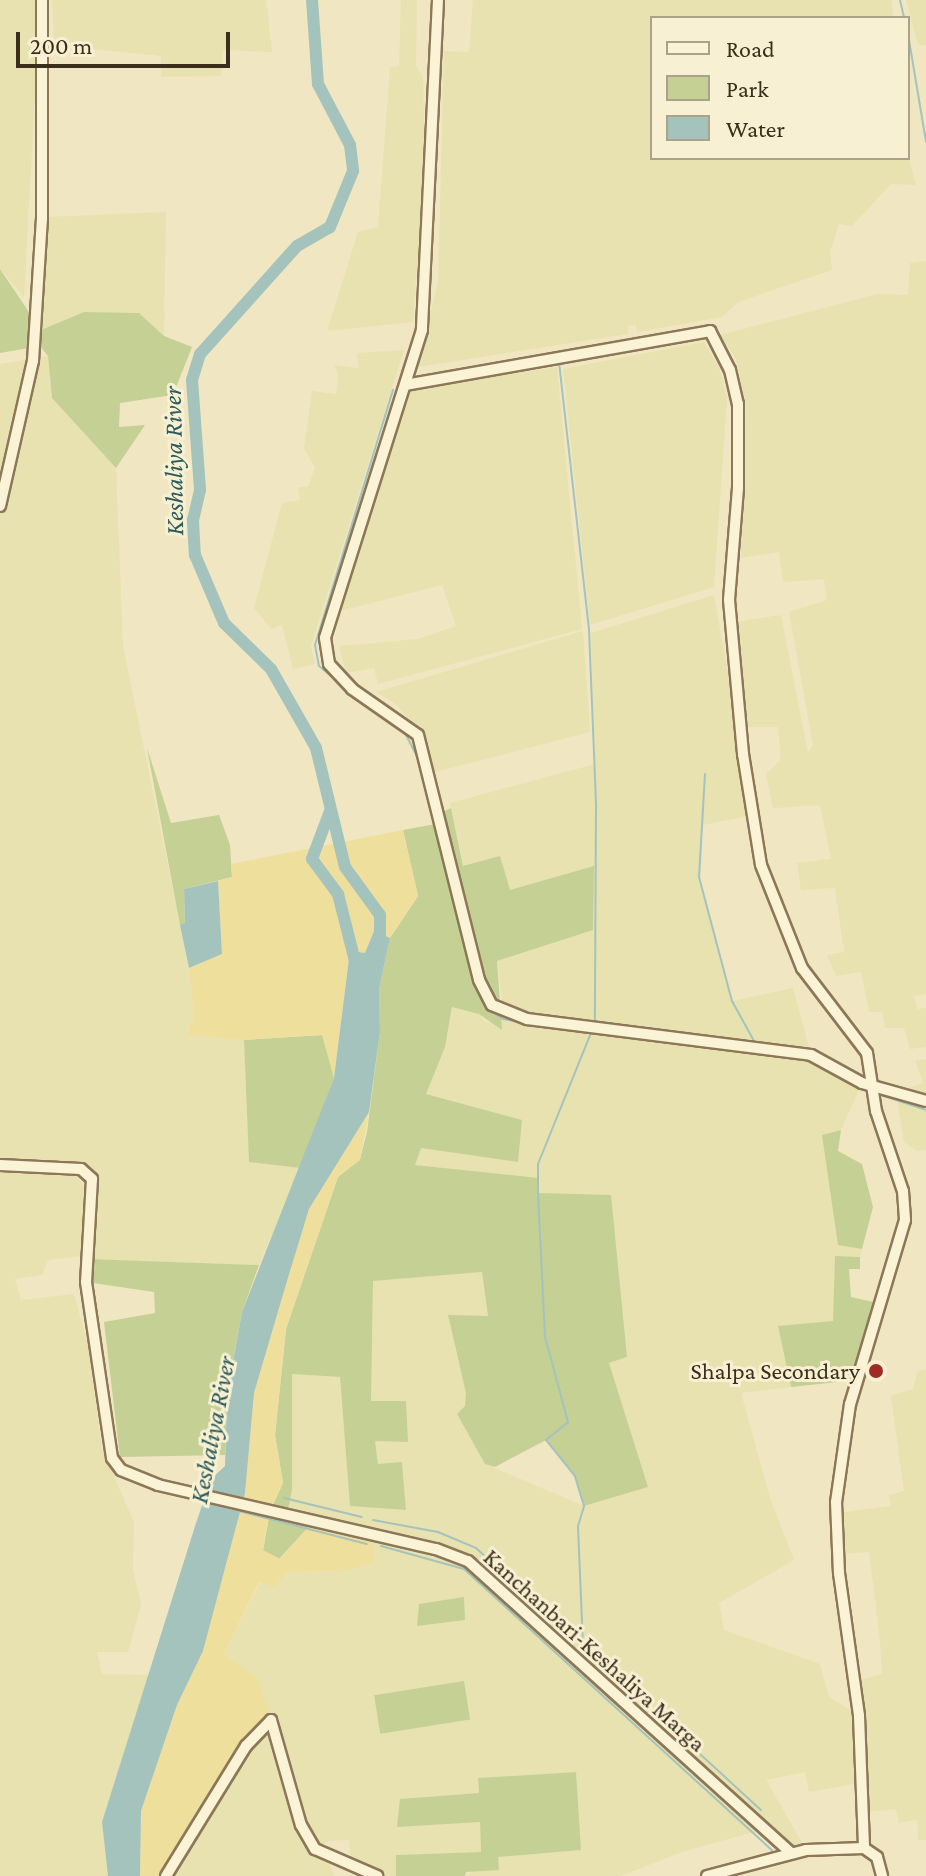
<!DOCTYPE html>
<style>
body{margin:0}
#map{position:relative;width:926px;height:1876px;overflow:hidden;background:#f1e6c2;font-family:"Crimson Pro",serif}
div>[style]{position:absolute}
.farmland>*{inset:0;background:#e7e2af}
.green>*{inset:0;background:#c5d095;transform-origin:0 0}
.sand>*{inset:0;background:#efdf9d}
.water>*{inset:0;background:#a5c3bd}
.stream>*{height:2px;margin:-1px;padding:0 1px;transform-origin:1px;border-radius:1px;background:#a5c3bd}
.river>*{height:12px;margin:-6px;padding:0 6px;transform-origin:6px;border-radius:6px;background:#a5c3bd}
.roads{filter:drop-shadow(2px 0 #8c7858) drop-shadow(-2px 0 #8c7858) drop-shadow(0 2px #8c7858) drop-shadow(0 -2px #8c7858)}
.minor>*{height:10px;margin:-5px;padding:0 5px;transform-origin:5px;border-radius:5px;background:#fbf3d6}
.dots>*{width:22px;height:22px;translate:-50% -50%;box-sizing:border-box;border:4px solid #f8f0d2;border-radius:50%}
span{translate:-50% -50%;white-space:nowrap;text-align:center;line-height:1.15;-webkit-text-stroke:6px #f8f0d2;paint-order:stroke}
.poi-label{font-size:24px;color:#3b2e1d}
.right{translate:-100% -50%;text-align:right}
.street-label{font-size:24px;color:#3b2e1d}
.water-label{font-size:26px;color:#2b5b5c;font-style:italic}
.legend{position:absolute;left:650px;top:16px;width:260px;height:144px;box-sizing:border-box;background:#f8f0d2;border:2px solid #aca28a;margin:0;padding:10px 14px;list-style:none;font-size:24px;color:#3b2e1d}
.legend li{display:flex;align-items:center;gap:16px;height:40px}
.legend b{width:40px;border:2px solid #aca28a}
.scale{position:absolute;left:16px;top:32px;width:214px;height:36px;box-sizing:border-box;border:4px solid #3b2e1d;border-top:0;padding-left:10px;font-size:24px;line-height:28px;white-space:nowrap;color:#3b2e1d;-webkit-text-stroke:6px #f8f0d2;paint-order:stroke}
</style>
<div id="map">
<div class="farmland">
<div style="clip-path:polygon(0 0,37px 0,39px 19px,24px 297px,0 269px)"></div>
<div style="clip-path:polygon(52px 0,266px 0,272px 52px,223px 50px,221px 76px,161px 77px,161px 56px,54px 45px)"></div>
<div style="clip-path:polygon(401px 0,417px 0,416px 66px,423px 77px,425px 156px,413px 322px,327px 331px,358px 232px,378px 227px,390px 67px,399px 66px)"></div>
<div style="clip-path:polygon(473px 0,891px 0,893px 18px,652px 18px,652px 158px,908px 156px,916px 185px,891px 184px,852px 226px,839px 224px,830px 252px,832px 270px,738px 302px,722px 317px,637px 332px,636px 325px,628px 326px,628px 334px,418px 367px,438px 282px,444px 51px,469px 52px)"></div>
<div style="clip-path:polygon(906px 0,926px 0,926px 45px,918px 45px)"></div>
<div style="clip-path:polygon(166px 212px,164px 336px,138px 313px,84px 312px,41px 330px,49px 217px)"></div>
<div style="clip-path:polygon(926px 261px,926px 994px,914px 996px,917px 1009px,926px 1008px,926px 1047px,910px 1049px,904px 1028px,885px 1028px,882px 1012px,869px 1012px,861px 972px,836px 976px,827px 955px,844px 952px,835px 888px,801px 890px,797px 863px,831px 859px,820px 805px,773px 808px,766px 774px,781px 760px,778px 727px,741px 727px,734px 622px,781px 615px,808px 753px,813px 745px,789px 612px,827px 600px,824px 579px,783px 582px,779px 552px,741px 558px,746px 403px,736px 359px,720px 335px,878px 294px,908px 295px,910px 263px)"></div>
<div style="clip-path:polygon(704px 342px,720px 370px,727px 399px,714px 587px,590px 625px,563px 369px)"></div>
<div style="clip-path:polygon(404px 350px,311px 646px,315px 664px,293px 669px,282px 625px,271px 629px,254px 608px,282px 503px,300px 500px,298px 487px,308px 487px,315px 468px,304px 448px,312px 391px,336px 394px,338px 375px,334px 365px,358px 368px,357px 353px)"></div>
<div style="clip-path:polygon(48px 356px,52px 398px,116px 468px,123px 646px,189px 968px,194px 1017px,187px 1035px,244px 1040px,249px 1161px,300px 1168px,259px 1265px,88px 1259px,92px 1179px,81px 1169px,0 1165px,0 364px)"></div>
<div style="clip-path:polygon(557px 367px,582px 629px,378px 684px,374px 668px,346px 673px,339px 646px,418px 639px,456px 626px,442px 585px,340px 611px,407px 390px)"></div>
<div style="clip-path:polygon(714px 595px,753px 815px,703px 825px,699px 877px,732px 1001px,793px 988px,811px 1055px,862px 1083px,841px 1130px,823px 1135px,838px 1245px,862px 1249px,860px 1257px,835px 1256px,834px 1321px,778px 1326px,791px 1387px,741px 1393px,770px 1498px,794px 1560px,719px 1603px,724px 1630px,820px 1664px,829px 1697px,858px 1715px,853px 1682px,882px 1674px,880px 1641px,869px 1552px,838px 1554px,837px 1513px,891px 1506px,889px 1495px,904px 1491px,891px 1396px,913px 1389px,917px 1372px,926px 1369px,926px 1840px,918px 1840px,917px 1820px,899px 1823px,896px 1809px,862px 1812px,860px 1783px,809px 1792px,805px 1772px,766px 1780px,806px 1850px,791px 1853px,764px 1829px,682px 1852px,621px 1876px,465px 1876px,498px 1857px,580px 1850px,575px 1772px,478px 1778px,479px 1793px,400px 1799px,480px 1822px,481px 1852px,396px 1855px,396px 1876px,377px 1876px,351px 1865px,349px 1840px,329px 1841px,315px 1849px,328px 1859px,334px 1876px,166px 1876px,258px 1679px,224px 1654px,260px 1582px,287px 1572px,343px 1571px,287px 1516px,292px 1489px,292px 1374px,340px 1377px,350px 1506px,406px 1510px,402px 1463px,378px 1465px,375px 1441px,407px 1442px,371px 1402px,372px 1281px,482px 1272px,488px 1316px,448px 1316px,466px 1393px,465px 1406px,457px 1414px,485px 1464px,584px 1506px,648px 1487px,609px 1363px,627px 1357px,623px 1336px,538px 1193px,538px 1179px,414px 1165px,420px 1148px,522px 1120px,426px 1094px,445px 1047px,452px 1006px,479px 1014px,486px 1023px,504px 1014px,497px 961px,593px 930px,464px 867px,450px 803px,595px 764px,591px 633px)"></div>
<div style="clip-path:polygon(583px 631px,590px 732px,435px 772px,423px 735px,395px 703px,376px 692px)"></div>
<div style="clip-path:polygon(926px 1059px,926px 1150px,917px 1151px,904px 1142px,896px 1093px,923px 1083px,915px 1060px)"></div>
<div style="clip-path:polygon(0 1173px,75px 1173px,84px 1187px,82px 1256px,48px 1260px,42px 1275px,15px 1279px,21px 1300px,74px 1294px,88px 1345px,102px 1449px,134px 1522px,133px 1570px,141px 1604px,128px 1652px,97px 1652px,102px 1674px,151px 1675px,102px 1822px,108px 1876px,0 1876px)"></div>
</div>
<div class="green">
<div style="clip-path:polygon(0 269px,41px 330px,84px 312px,139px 313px,164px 336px,192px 347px,173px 395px,120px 403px,119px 427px,145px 425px,116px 468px,52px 398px,48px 356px,40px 346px,0 353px)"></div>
<div style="clip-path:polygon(147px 748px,171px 823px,219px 815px,230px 845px,232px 877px,184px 889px,185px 924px,180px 925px)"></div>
<div style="clip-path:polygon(451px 808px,463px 866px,500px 856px,510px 890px,594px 866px,593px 930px,497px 961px,502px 1030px,479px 1014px,452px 1007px,445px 1047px,426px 1094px,522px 1120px,518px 1162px,421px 1148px,415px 1165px,538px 1178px,538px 1193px,611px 1195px,627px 1357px,609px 1363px,648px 1487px,584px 1506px,575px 1476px,546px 1440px,495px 1467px,485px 1464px,457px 1414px,465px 1406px,466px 1393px,448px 1315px,488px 1316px,482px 1272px,373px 1281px,371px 1401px,406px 1401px,408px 1442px,375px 1441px,378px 1464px,402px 1462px,406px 1510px,350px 1506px,340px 1377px,292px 1374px,292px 1489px,287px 1515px,314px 1521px,279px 1559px,263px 1551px,270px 1511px,283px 1483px,275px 1435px,286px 1329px,338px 1177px,360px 1159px,367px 1132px,380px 1032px,379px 989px,390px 938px,418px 896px,403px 830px,441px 823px,440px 813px)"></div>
<div style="clip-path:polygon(323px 1035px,334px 1078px,300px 1168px,249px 1162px,244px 1040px)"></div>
<div style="clip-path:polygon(841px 1130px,838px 1151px,862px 1164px,873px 1207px,862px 1249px,838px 1245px,822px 1135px)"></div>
<div style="clip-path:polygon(835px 1256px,860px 1257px,860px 1269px,849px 1269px,851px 1297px,882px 1304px,857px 1380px,791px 1387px,778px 1326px,833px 1321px)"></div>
<div style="clip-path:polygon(88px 1259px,259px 1265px,242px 1312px,227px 1394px,225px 1455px,120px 1457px,104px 1322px,155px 1313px,154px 1292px,86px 1282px)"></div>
<div style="clip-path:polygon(464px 1597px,465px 1620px,417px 1626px,419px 1604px)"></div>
<div style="left:464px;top:1681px;width:39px;height:91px;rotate:81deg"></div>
<div style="clip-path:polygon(576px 1772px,581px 1850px,498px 1857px,499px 1870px,466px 1872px,465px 1876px,396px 1876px,396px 1855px,481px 1852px,480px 1822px,397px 1827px,400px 1799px,479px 1793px,478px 1778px)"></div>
</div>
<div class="sand">
<div style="clip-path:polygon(403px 830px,418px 896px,390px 938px,374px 931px,365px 954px,350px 952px,334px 1078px,322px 1035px,244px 1040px,187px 1035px,194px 1017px,189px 968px,222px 954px,218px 881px,232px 877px,231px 864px)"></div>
<div style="clip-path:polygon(369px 1112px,360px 1160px,338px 1177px,286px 1329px,275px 1435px,283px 1483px,270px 1511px,263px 1550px,280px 1559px,314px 1521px,363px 1533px,373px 1545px,373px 1563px,343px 1571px,287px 1572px,274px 1587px,259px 1582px,224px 1654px,258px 1679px,271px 1720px,256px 1731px,166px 1876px,140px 1876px,141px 1811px,177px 1705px,203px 1651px,245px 1493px,254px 1393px,287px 1281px,309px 1209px)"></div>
</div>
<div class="water">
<div style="clip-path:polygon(218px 881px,222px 954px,189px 968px,180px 925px,185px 923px,184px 889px)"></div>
<div style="clip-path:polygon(374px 931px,390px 938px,379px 989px,380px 1032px,369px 1112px,309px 1209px,287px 1281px,254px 1393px,245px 1493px,203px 1651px,177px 1705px,141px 1811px,140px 1876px,108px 1876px,102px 1822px,196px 1523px,211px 1479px,225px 1466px,227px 1395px,242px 1312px,334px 1078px,350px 951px,365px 953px)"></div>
</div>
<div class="stream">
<div style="left:900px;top:0;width:18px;rotate:77deg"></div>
<div style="left:432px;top:29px;width:29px;rotate:-88deg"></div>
<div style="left:908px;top:34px;width:109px;rotate:80.5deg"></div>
<div style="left:559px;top:362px;width:269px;rotate:83.6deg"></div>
<div style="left:589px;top:629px;width:178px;rotate:87.7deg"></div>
<div style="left:596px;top:807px;width:215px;rotate:90.3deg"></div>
<div style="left:402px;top:372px;width:44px;rotate:-71.6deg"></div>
<div style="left:416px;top:330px;width:230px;rotate:-87deg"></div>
<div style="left:363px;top:703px;width:57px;rotate:-139.9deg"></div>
<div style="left:319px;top:666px;width:21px;rotate:-101deg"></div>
<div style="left:315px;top:645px;width:267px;rotate:-73deg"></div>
<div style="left:404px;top:731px;width:34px;rotate:63deg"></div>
<div style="left:705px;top:774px;width:103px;rotate:93.3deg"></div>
<div style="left:699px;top:877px;width:128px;rotate:75.1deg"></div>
<div style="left:732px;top:1001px;width:46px;rotate:61.2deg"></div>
<div style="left:423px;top:775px;width:213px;rotate:76.2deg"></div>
<div style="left:474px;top:982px;width:31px;rotate:61deg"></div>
<div style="left:489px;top:1009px;width:17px;rotate:36deg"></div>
<div style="left:503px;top:1019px;width:36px;rotate:10deg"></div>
<div style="left:445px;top:816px;width:107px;rotate:77deg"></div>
<div style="left:490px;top:991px;width:14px;rotate:56deg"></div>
<div style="left:589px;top:1022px;width:223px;rotate:7deg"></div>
<div style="left:791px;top:1057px;width:21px;rotate:11deg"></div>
<div style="left:831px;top:1072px;width:42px;rotate:27.2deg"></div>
<div style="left:878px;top:1094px;width:51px;rotate:18.4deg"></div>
<div style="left:284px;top:1498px;width:80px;rotate:13.7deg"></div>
<div style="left:239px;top:1511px;width:132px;rotate:14.5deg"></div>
<div style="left:373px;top:1520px;width:66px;rotate:10.5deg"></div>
<div style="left:438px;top:1532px;width:41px;rotate:22.8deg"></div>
<div style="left:476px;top:1548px;width:387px;rotate:42.6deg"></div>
<div style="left:381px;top:1546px;width:86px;rotate:15.5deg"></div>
<div style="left:464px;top:1569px;width:417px;rotate:42.4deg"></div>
<div style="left:583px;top:1646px;width:120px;rotate:-92.4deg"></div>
<div style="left:578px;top:1526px;width:21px;rotate:-73deg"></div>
<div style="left:584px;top:1506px;width:31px;rotate:-107deg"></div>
<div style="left:575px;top:1476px;width:46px;rotate:-128.9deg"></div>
<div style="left:546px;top:1440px;width:28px;rotate:-39deg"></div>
<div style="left:568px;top:1422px;width:88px;rotate:-105.1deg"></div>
<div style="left:545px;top:1337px;width:144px;rotate:-92.8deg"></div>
<div style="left:538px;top:1193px;width:29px;rotate:-90deg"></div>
<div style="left:538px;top:1164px;width:141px;rotate:-68deg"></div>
</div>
<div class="river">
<div style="left:312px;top:0;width:84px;rotate:85.9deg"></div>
<div style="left:318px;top:84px;width:69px;rotate:62.3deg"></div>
<div style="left:350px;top:145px;width:26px;rotate:83deg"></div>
<div style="left:353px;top:171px;width:61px;rotate:112.3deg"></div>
<div style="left:330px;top:227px;width:38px;rotate:150deg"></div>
<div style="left:297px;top:246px;width:145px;rotate:131.9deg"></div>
<div style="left:200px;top:354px;width:27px;rotate:107deg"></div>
<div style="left:192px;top:380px;width:110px;rotate:85.8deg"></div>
<div style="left:200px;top:490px;width:31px;rotate:103deg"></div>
<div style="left:193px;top:520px;width:35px;rotate:87deg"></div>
<div style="left:195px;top:555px;width:74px;rotate:66.9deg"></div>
<div style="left:224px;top:623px;width:66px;rotate:44.4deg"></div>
<div style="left:271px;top:669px;width:91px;rotate:60.3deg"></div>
<div style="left:316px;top:748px;width:122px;rotate:76.3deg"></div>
<div style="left:345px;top:867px;width:59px;rotate:53.9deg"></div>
<div style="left:380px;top:915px;width:35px;rotate:90deg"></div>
<div style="left:330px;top:811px;width:51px;rotate:110.6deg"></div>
<div style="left:312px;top:859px;width:44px;rotate:53.4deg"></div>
<div style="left:338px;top:894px;width:73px;rotate:75.8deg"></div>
</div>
<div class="roads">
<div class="minor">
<div style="left:438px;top:0;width:330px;rotate:92.8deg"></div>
<div style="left:422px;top:330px;width:323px;rotate:107.5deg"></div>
<div style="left:325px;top:638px;width:26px;rotate:81deg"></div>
<div style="left:329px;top:664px;width:34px;rotate:47deg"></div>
<div style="left:352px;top:689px;width:80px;rotate:34.9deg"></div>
<div style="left:418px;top:735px;width:252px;rotate:76deg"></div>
<div style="left:479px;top:980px;width:28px;rotate:63deg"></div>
<div style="left:492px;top:1005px;width:38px;rotate:22deg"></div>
<div style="left:527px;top:1019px;width:286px;rotate:7.2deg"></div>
<div style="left:811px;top:1055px;width:58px;rotate:28.8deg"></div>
<div style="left:862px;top:1083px;width:66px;rotate:15.7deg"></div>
<div style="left:405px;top:385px;width:310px;rotate:-10deg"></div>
<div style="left:710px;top:331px;width:44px;rotate:62.9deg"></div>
<div style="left:730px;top:370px;width:35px;rotate:77deg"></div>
<div style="left:738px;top:404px;width:84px;rotate:90deg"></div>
<div style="left:738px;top:488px;width:112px;rotate:94.6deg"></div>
<div style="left:729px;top:600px;width:155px;rotate:84.8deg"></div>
<div style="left:743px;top:754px;width:112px;rotate:80.8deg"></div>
<div style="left:761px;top:865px;width:111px;rotate:68.3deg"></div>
<div style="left:802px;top:968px;width:107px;rotate:52.6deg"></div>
<div style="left:867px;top:1053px;width:59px;rotate:81.2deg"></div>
<div style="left:876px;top:1111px;width:84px;rotate:71.4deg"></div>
<div style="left:903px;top:1191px;width:29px;rotate:86deg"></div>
<div style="left:905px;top:1220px;width:192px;rotate:106.6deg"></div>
<div style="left:850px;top:1404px;width:99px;rotate:98.1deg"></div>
<div style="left:836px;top:1502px;width:71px;rotate:87.6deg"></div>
<div style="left:839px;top:1573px;width:144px;rotate:82deg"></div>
<div style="left:859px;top:1716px;width:132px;rotate:87.8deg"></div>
<div style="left:0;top:506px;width:149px;rotate:-77.2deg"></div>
<div style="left:33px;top:361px;width:142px;rotate:-86.4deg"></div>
<div style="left:42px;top:219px;width:219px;rotate:-90deg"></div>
<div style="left:0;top:1165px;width:81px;rotate:2.8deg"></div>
<div style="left:81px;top:1169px;width:15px;rotate:42deg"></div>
<div style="left:92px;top:1179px;width:103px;rotate:93.3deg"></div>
<div style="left:86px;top:1282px;width:178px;rotate:81.6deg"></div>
<div style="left:112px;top:1458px;width:15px;rotate:53deg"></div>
<div style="left:121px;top:1470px;width:40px;rotate:22deg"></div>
<div style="left:158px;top:1485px;width:285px;rotate:13deg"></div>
<div style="left:436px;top:1549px;width:34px;rotate:21deg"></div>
<div style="left:468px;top:1561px;width:435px;rotate:42.1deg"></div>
<div style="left:166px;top:1876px;width:153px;rotate:-58.4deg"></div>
<div style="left:246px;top:1746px;width:36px;rotate:-46deg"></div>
<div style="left:271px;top:1720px;width:109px;rotate:74.1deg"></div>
<div style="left:301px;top:1825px;width:28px;rotate:60deg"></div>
<div style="left:315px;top:1849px;width:68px;rotate:23.5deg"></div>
<div style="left:707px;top:1876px;width:102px;rotate:-14.7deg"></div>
<div style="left:806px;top:1850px;width:58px;rotate:-2deg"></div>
<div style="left:864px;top:1848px;width:16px;rotate:35deg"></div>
<div style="left:877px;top:1857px;width:20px;rotate:75deg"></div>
</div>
</div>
<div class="dots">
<div style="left:876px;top:1371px;background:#9f2c24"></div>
</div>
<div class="poi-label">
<span class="right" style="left:860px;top:1371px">Shalpa Secondary</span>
</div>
<div class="street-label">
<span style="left:595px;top:1650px;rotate:42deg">Kanchanbari-Keshaliya Marga</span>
</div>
<div class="water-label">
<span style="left:174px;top:461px;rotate:-91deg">Keshaliya River</span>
<span style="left:213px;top:1430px;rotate:-79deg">Keshaliya River</span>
</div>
<ul class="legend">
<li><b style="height:10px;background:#fbf3d6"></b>Road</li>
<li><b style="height:22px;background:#c5d095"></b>Park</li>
<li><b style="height:22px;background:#a5c3bd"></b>Water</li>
</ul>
<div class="scale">200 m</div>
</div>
